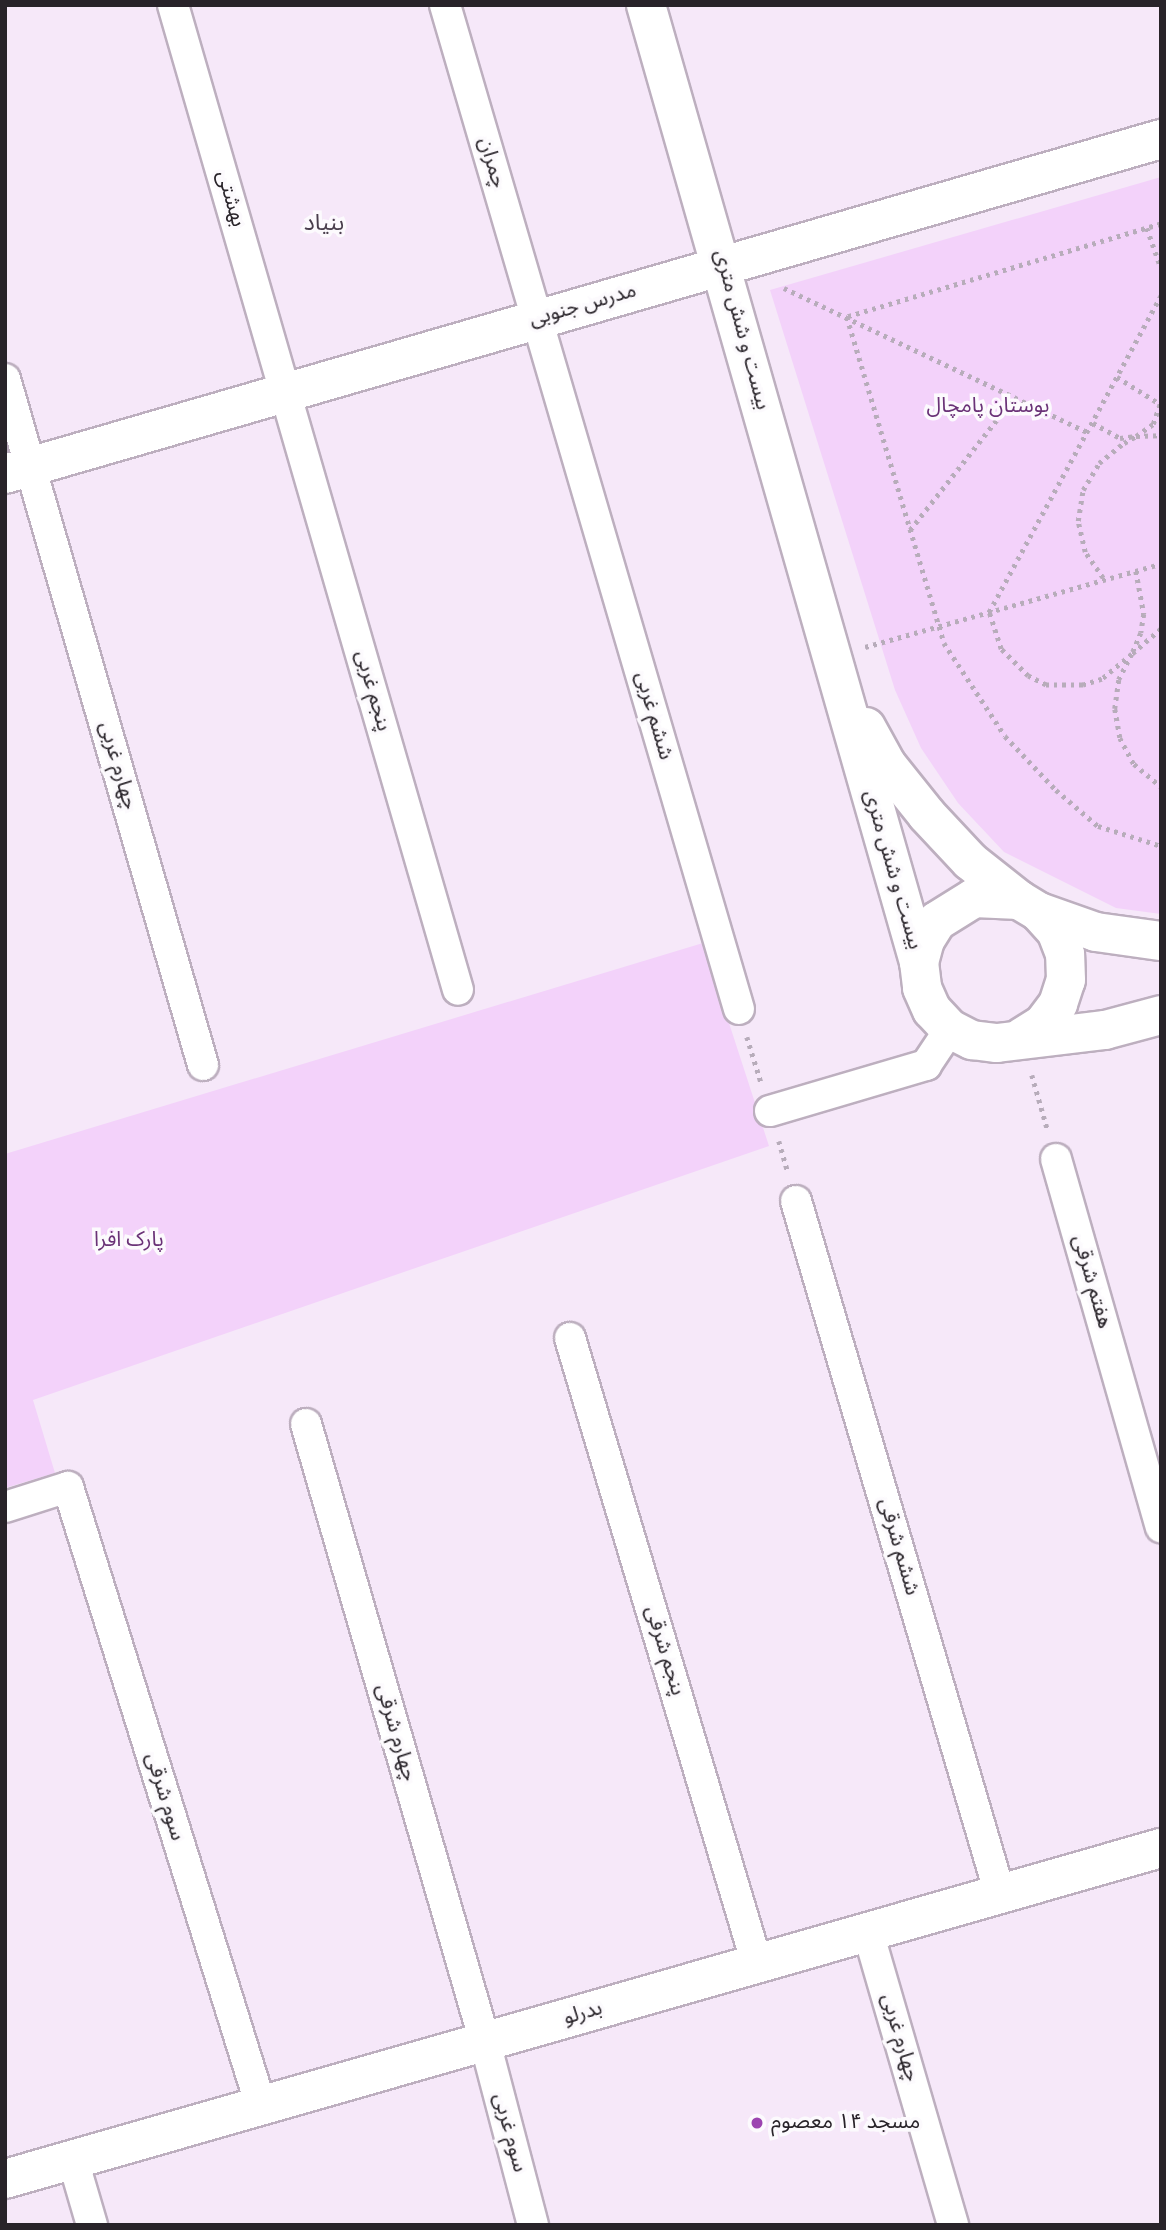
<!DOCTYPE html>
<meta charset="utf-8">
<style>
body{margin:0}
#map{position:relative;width:1166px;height:2230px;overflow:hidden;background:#f6e8f9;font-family:Overpass,"Noto Sans Arabic",sans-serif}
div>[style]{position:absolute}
.green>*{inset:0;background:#f3d2fa}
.path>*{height:4.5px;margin-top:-2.25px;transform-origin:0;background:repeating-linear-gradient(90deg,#b7acba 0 3.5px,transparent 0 8.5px)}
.roads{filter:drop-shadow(2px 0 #bdafbf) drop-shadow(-2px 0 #bdafbf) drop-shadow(0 2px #bdafbf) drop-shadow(0 -2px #bdafbf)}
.minor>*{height:30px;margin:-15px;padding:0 15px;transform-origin:15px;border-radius:15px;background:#fff}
.tertiary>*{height:38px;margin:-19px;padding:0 19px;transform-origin:19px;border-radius:19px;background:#fff}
.dots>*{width:19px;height:19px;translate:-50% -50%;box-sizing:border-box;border:4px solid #fcfafd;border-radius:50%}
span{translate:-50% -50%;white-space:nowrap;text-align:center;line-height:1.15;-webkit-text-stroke:7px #fcfafd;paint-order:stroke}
.street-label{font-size:21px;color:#282329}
.park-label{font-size:21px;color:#6a3277}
.poi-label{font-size:21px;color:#282329}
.left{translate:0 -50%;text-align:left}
.neighbourhood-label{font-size:23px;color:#493e4c}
.frame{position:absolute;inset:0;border:7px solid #282329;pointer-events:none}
</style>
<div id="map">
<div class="green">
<div style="clip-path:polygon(1161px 177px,1161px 914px,1116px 908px,1004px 852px,958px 803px,921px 748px,895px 690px,770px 290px)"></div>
<div style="clip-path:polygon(703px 943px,769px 1146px,33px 1400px,55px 1473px,5px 1488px,5px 1154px)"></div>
</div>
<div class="path">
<div style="left:1161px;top:224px;width:327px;rotate:163.5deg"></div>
<div style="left:847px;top:317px;width:340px;rotate:73.4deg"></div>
<div style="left:944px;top:643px;width:111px;rotate:56.7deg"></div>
<div style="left:1005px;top:736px;width:74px;rotate:46.6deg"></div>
<div style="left:1056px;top:790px;width:55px;rotate:40.6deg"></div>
<div style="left:1098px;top:826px;width:66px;rotate:17.6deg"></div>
<div style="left:1147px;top:228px;width:42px;rotate:70.7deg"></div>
<div style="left:784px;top:288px;width:335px;rotate:25.4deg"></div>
<div style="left:1117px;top:377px;width:51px;rotate:32.1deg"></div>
<div style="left:1093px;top:423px;width:31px;rotate:29deg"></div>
<div style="left:1120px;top:438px;width:16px;rotate:-7deg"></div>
<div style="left:1136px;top:436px;width:21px;rotate:-35deg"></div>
<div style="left:1153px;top:424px;width:21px;rotate:-71deg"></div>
<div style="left:910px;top:530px;width:168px;rotate:-51.8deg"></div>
<div style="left:1136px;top:571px;width:44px;rotate:79.5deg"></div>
<div style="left:1144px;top:614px;width:19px;rotate:99deg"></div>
<div style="left:1141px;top:633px;width:23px;rotate:113deg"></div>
<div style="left:1132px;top:654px;width:39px;rotate:140deg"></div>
<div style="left:1102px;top:679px;width:20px;rotate:162deg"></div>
<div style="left:1083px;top:685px;width:37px;rotate:180deg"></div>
<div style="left:1046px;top:685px;width:20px;rotate:-153deg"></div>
<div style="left:1028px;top:676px;width:38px;rotate:-135deg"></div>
<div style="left:1001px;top:649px;width:39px;rotate:-108deg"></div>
<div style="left:989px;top:612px;width:361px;rotate:-61.5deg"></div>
<div style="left:1103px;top:578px;width:32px;rotate:-125deg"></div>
<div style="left:1085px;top:552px;width:32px;rotate:-103deg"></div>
<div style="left:1078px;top:521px;width:31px;rotate:-81deg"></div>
<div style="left:1083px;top:490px;width:31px;rotate:-59deg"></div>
<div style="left:1099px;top:463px;width:32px;rotate:-39deg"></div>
<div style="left:1124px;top:443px;width:14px;rotate:-30deg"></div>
<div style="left:1136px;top:436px;width:25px;rotate:-2deg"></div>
<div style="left:1161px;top:629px;width:38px;rotate:139deg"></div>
<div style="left:1132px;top:654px;width:29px;rotate:117deg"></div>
<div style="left:1119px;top:680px;width:29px;rotate:98deg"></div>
<div style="left:1115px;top:709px;width:29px;rotate:80deg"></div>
<div style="left:1120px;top:738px;width:30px;rotate:62deg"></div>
<div style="left:1134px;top:764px;width:35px;rotate:40deg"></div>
<div style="left:865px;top:647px;width:307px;rotate:-15.7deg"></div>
<div style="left:747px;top:1037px;width:47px;rotate:72.7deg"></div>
<div style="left:1032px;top:1075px;width:58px;rotate:74.1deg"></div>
<div style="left:779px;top:1141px;width:33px;rotate:74deg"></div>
</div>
<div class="roads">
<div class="minor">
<div style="left:173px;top:5px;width:1025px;rotate:73.86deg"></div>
<div style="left:445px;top:5px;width:1046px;rotate:73.68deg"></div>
<div style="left:5px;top:379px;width:714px;rotate:73.9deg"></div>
<div style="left:770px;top:1111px;width:163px;rotate:-16.4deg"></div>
<div style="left:926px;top:1065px;width:43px;rotate:-56.3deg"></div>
<div style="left:1056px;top:1159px;width:383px;rotate:74.1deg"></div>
<div style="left:796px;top:1201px;width:722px;rotate:73.6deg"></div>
<div style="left:570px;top:1338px;width:653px;rotate:73.37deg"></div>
<div style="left:306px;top:1424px;width:643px;rotate:73.85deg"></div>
<div style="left:485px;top:2042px;width:189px;rotate:75.3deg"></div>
<div style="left:5px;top:1507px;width:66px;rotate:-17.6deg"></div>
<div style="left:68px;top:1487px;width:648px;rotate:72.68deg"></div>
<div style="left:868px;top:1932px;width:305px;rotate:73.8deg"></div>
<div style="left:73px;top:2160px;width:68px;rotate:73.7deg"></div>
</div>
<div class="tertiary">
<div style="left:646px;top:5px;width:995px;rotate:74.08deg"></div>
<div style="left:5px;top:474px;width:1204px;rotate:-16.16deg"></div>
<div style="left:866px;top:727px;width:43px;rotate:61.1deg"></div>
<div style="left:887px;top:765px;width:64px;rotate:51.3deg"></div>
<div style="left:927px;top:815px;width:63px;rotate:46.9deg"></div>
<div style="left:970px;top:861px;width:63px;rotate:38.5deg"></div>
<div style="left:1039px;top:912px;width:60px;rotate:19.3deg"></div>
<div style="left:1096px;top:932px;width:66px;rotate:7.9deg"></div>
<div style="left:1022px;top:1037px;width:25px;rotate:-32deg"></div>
<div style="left:1043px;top:1024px;width:25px;rotate:-53deg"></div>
<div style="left:1058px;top:1004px;width:25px;rotate:-72deg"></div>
<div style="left:1066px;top:980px;width:26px;rotate:-92deg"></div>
<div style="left:1065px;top:954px;width:25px;rotate:-111deg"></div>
<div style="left:1056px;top:931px;width:25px;rotate:-132deg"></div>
<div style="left:1039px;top:912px;width:23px;rotate:-149deg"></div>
<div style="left:1019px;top:900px;width:45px;rotate:-177.5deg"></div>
<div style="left:974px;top:898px;width:44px;rotate:148.1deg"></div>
<div style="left:937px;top:921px;width:22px;rotate:122deg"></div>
<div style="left:925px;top:940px;width:23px;rotate:105deg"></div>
<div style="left:919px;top:962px;width:26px;rotate:83deg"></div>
<div style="left:922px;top:988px;width:24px;rotate:66deg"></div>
<div style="left:932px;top:1010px;width:26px;rotate:47deg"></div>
<div style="left:950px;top:1029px;width:25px;rotate:27deg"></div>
<div style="left:972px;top:1040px;width:25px;rotate:7deg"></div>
<div style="left:997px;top:1043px;width:109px;rotate:-6.9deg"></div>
<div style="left:1105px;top:1030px;width:58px;rotate:-15deg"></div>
<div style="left:5px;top:2179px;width:1202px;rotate:-15.98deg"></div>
</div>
</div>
<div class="dots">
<div style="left:757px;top:2123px;background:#9c44b0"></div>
</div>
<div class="street-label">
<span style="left:491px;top:163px;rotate:74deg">چمران</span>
<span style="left:230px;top:199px;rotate:74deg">بهشتی</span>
<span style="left:583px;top:306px;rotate:-16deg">مدرس جنوبی</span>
<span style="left:741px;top:330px;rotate:75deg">بیست و شش متری</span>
<span style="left:372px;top:691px;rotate:74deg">پنجم غربی</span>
<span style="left:653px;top:716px;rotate:74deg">ششم غربی</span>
<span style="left:117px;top:766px;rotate:74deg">چهارم غربی</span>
<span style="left:892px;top:870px;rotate:74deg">بیست و شش متری</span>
<span style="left:1091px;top:1282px;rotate:74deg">هفتم شرقی</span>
<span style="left:898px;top:1547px;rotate:74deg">ششم شرقی</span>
<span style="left:664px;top:1651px;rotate:73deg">پنجم شرقی</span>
<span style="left:395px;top:1733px;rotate:74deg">چهارم شرقی</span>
<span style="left:164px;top:1797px;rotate:73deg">سوم شرقی</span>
<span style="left:583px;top:2014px;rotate:-16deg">بدرلو</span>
<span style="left:899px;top:2038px;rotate:74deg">چهارم غربی</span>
<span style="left:509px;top:2133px;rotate:75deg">سوم غربی</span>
</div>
<div class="park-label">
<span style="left:988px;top:407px">بوستان پامچال</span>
<span style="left:129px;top:1241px">پارک افرا</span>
</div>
<div class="poi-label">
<span class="left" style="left:771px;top:2123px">مسجد ۱۴ معصوم</span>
</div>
<div class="neighbourhood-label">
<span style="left:324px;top:225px">بنیاد</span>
</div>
<div class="frame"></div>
</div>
